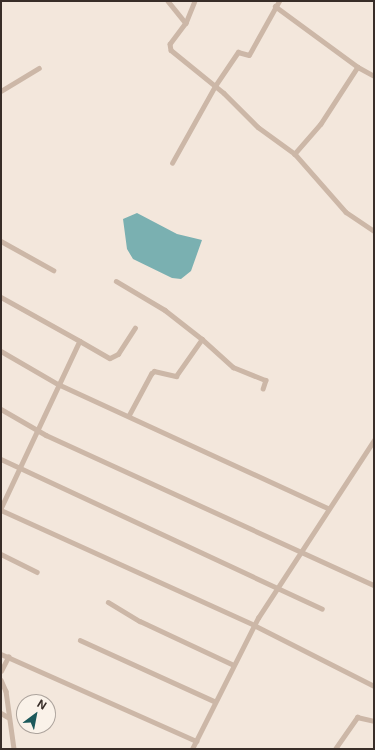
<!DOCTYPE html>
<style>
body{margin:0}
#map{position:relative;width:375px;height:750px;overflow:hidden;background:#f3e7dc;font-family:Inter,sans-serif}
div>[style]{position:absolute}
.water>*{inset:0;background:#7ab0b1}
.street>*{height:4.5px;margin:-2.25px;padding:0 2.25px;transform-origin:2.25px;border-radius:2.25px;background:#ccb7a7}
span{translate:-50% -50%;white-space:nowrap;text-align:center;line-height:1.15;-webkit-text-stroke:4px #faf2e9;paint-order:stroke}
.frame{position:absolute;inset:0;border:2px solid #382d28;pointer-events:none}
.north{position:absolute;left:16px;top:694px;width:40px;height:40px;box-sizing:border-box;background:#faf2e9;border:1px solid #aca39c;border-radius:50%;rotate:32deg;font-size:11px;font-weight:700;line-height:16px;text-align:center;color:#382d28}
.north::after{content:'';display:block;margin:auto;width:14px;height:18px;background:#1c595b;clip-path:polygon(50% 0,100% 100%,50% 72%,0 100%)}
</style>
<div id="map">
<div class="water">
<div style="clip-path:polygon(137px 213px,177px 234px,202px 240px,191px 271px,181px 279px,172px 278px,133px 259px,127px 249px,123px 219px)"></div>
</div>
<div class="street">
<div style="left:168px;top:1px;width:28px;rotate:51deg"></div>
<div style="left:195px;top:1px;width:24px;rotate:112deg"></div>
<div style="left:186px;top:23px;width:26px;rotate:127deg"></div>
<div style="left:170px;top:44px;width:6px;rotate:81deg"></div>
<div style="left:171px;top:50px;width:68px;rotate:39.1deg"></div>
<div style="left:224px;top:93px;width:48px;rotate:45deg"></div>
<div style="left:258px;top:127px;width:46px;rotate:36.1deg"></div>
<div style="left:295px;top:154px;width:77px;rotate:48.7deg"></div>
<div style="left:346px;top:212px;width:34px;rotate:34deg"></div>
<div style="left:275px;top:6px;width:103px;rotate:36.3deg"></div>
<div style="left:358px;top:67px;width:68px;rotate:123deg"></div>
<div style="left:321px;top:124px;width:40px;rotate:131deg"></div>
<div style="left:358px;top:67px;width:18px;rotate:29deg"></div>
<div style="left:1px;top:91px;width:44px;rotate:-31.2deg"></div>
<div style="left:172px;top:163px;width:88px;rotate:-60.8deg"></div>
<div style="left:215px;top:86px;width:41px;rotate:-55.9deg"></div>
<div style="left:238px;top:52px;width:11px;rotate:15deg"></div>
<div style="left:249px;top:55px;width:62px;rotate:-60.9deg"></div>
<div style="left:1px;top:241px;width:60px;rotate:29.1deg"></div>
<div style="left:116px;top:281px;width:57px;rotate:30.6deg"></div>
<div style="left:165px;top:310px;width:47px;rotate:38.1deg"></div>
<div style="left:1px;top:297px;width:90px;rotate:29.1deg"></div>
<div style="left:80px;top:341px;width:186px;rotate:115.2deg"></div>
<div style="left:80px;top:341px;width:34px;rotate:30deg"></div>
<div style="left:110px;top:358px;width:9px;rotate:-27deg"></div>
<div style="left:118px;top:354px;width:31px;rotate:-57deg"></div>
<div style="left:1px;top:351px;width:66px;rotate:30.1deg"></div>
<div style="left:58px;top:384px;width:297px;rotate:24.7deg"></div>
<div style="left:1px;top:409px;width:52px;rotate:30deg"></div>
<div style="left:46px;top:435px;width:361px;rotate:24.6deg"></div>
<div style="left:129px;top:415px;width:47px;rotate:-61.8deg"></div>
<div style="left:151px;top:374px;width:4px;rotate:-45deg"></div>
<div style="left:154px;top:371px;width:23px;rotate:13deg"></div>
<div style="left:176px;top:376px;width:45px;rotate:-54.9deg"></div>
<div style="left:202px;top:339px;width:42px;rotate:42.1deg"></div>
<div style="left:233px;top:367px;width:35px;rotate:22deg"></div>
<div style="left:266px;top:380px;width:9px;rotate:108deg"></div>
<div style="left:1px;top:459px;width:354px;rotate:25deg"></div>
<div style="left:1px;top:510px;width:278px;rotate:24.4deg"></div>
<div style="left:254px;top:625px;width:135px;rotate:26.9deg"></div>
<div style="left:1px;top:554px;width:40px;rotate:26.6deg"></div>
<div style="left:108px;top:602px;width:37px;rotate:31deg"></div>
<div style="left:140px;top:621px;width:102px;rotate:25.1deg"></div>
<div style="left:80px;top:640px;width:147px;rotate:24.5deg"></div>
<div style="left:1px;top:654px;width:214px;rotate:24deg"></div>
<div style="left:1px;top:671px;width:16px;rotate:-63deg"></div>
<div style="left:1px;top:680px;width:12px;rotate:66deg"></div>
<div style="left:6px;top:691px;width:59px;rotate:82.1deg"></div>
<div style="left:1px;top:713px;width:8px;rotate:30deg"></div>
<div style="left:192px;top:749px;width:147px;rotate:-63.3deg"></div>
<div style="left:258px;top:618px;width:212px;rotate:-56.9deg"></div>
<div style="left:335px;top:749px;width:39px;rotate:-55deg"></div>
<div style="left:357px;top:717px;width:17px;rotate:13deg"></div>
</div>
<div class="frame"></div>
<div class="north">N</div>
</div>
